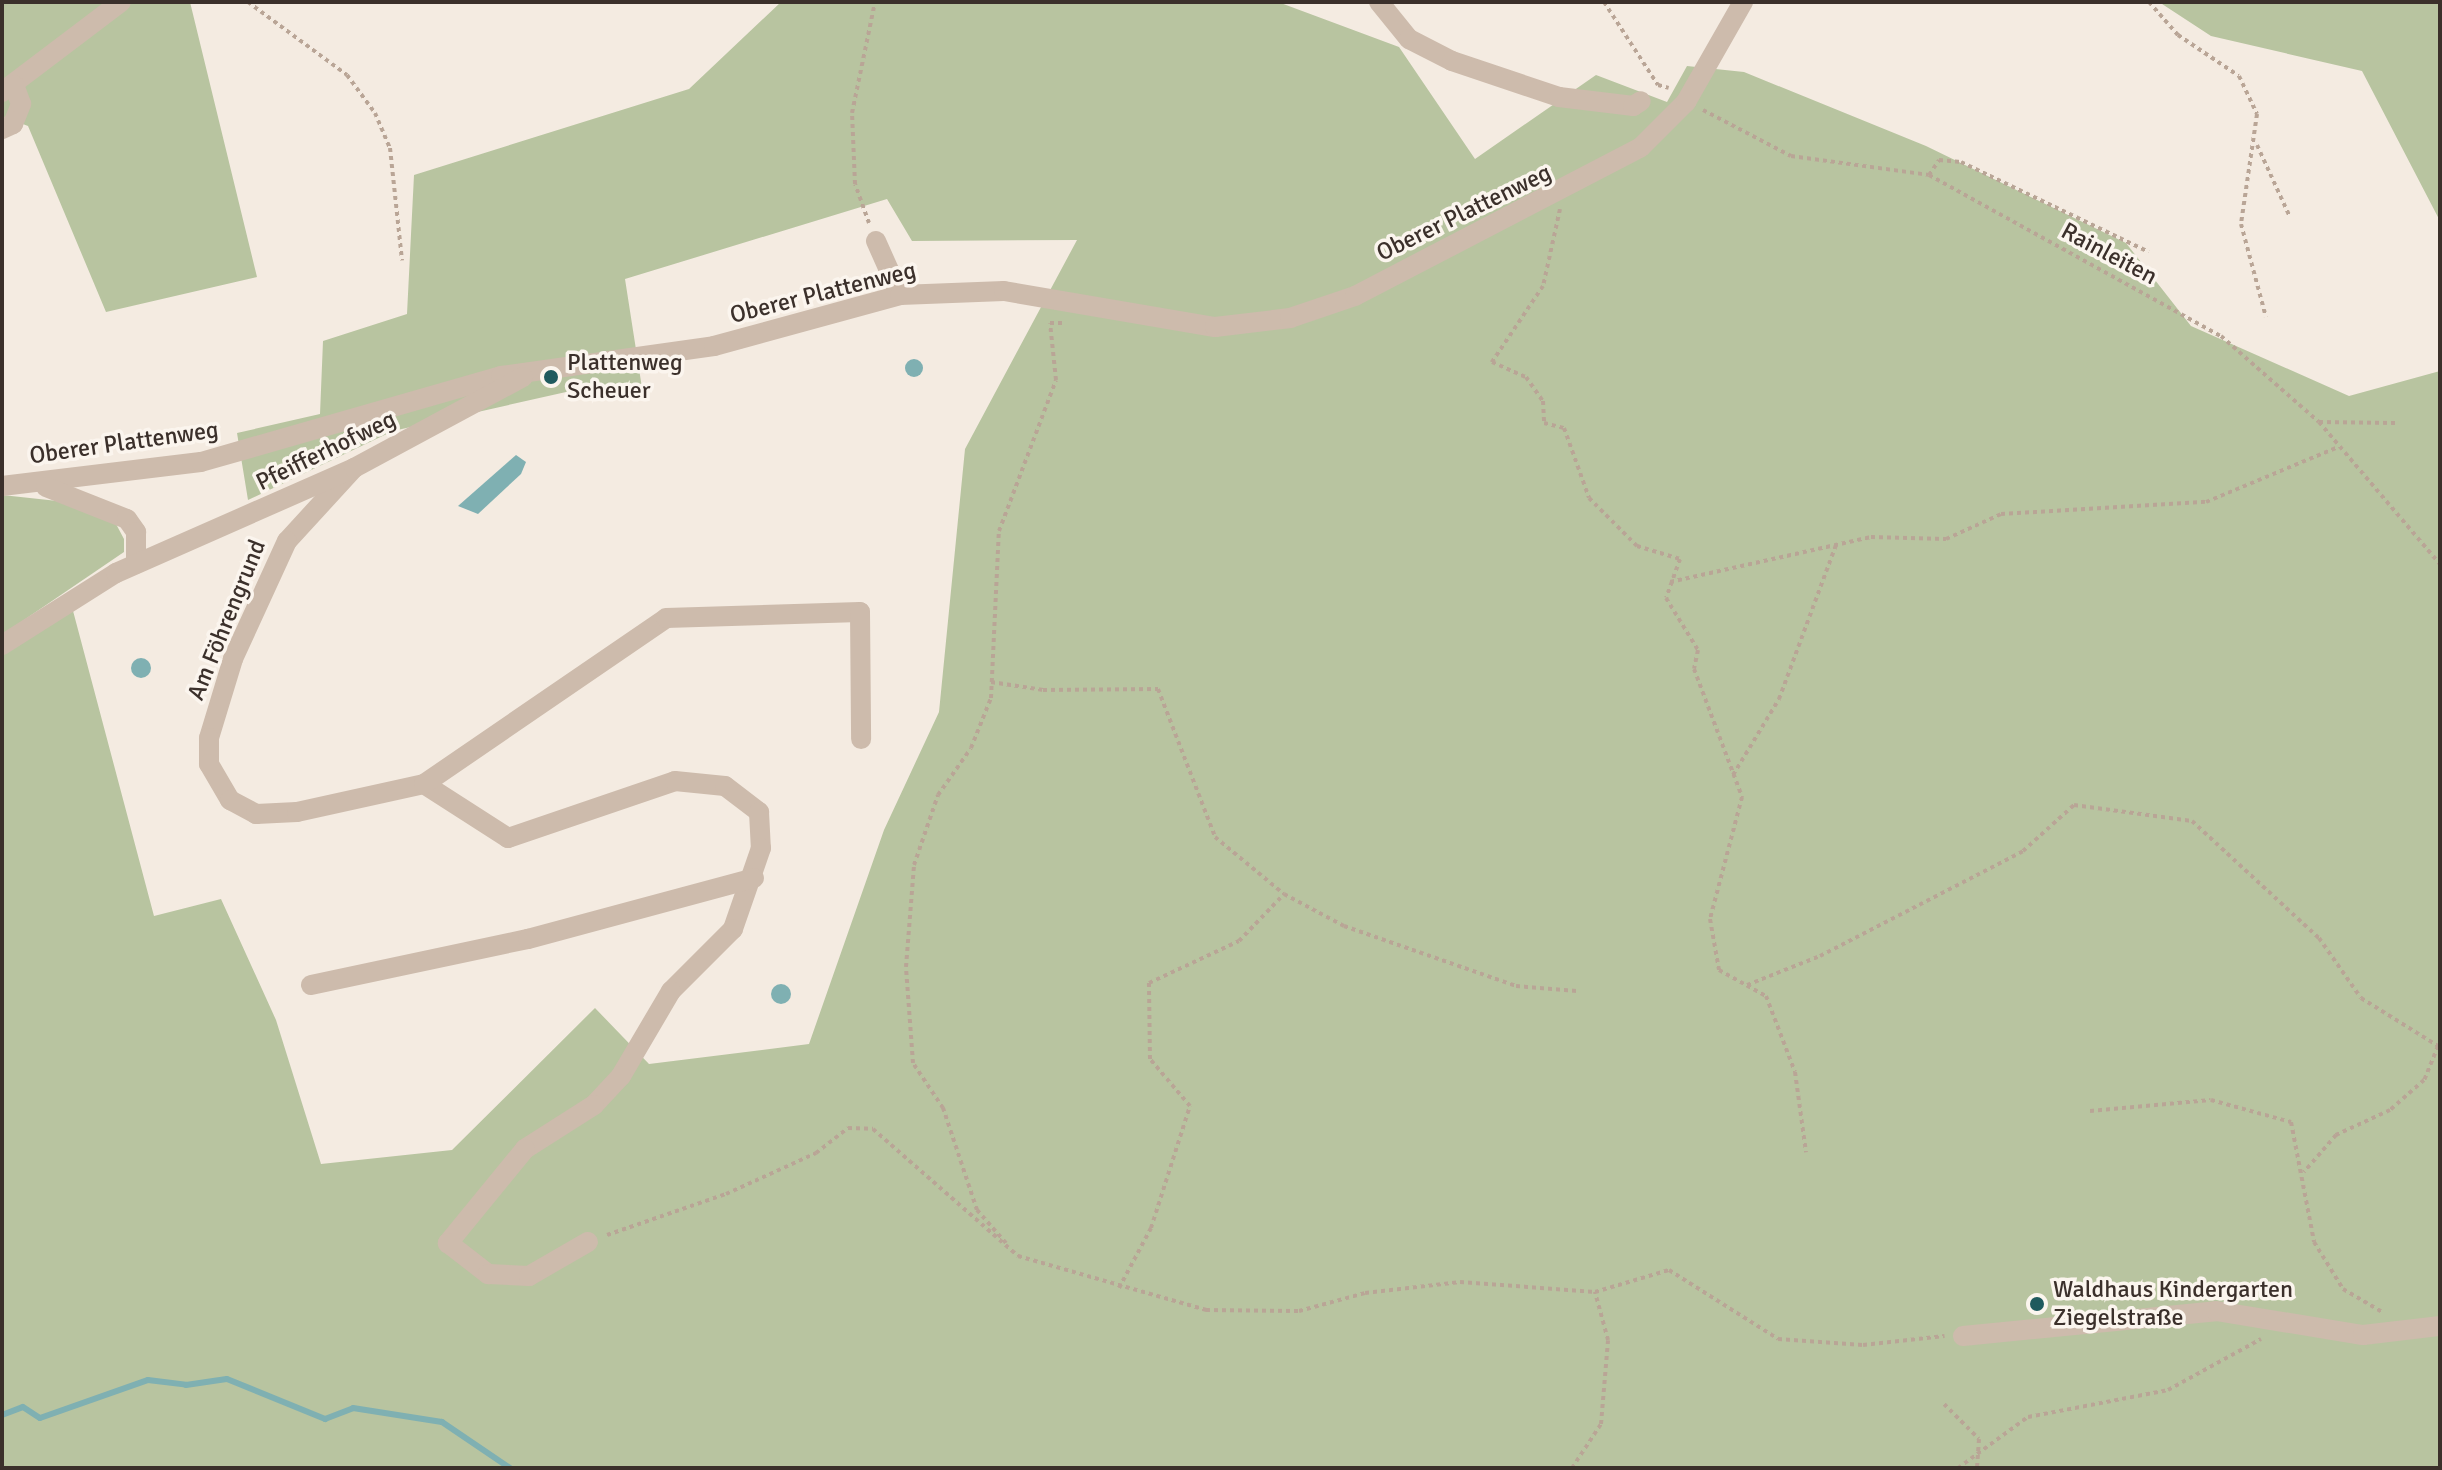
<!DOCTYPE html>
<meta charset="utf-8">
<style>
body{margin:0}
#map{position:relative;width:2442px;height:1470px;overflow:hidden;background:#f4ebe1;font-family:Signika,sans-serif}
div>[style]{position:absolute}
.green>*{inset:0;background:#b8c4a0}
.water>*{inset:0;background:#7fb0b2}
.round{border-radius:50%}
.stream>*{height:6px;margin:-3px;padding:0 3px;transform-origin:3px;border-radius:3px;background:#7fb0b2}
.path>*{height:4px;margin-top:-2px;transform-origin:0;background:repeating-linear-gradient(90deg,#b9a596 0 4px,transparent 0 8px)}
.minor>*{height:20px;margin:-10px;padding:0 10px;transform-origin:10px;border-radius:10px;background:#cdbbac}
.dots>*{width:22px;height:22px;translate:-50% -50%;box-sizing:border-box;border:4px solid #fbf5ee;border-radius:50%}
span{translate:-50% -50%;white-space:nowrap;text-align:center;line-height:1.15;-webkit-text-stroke:7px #fbf5ee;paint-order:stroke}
.street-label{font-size:24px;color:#3b302b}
.poi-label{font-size:24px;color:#3b302b}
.left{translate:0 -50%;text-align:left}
.frame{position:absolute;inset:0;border:4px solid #3b302b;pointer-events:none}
</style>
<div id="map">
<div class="green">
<div style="clip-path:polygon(2px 2px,190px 2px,257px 277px,106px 312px,28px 126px,2px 116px)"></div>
<div style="clip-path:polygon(781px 2px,1278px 2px,1399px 47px,1475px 159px,1596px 75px,1667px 102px,1687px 66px,1744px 72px,1926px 146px,2126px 243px,2191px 326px,2349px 396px,2440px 371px,2440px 1468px,2px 1468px,2px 655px,72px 607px,154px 916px,221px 899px,276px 1020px,321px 1164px,452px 1150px,595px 1008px,649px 1064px,809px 1044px,884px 830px,939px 712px,965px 449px,1077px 240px,912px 241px,887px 199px,625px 279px,642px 388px,575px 390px,393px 431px,248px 500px,237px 433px,320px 414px,323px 341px,407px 314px,414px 175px,689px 89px)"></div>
<div style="clip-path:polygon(2159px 2px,2440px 2px,2440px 221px,2362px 71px,2211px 36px)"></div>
<div style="clip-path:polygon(2px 495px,76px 503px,116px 524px,124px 539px,124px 552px,2px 635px)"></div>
</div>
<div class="water">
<div class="round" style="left:905px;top:359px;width:18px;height:18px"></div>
<div style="clip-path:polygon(516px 455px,526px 462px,521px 474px,478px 514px,458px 506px)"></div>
<div class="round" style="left:131px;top:658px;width:20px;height:20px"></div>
<div class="round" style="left:771px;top:984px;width:20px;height:20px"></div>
</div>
<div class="stream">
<div style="left:2px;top:1415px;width:22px;rotate:-21deg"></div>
<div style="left:23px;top:1407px;width:20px;rotate:33deg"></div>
<div style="left:40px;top:1418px;width:114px;rotate:-19.4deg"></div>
<div style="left:148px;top:1380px;width:38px;rotate:7deg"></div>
<div style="left:186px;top:1385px;width:41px;rotate:-8.3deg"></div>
<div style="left:227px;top:1379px;width:106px;rotate:22.2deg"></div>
<div style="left:325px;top:1419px;width:30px;rotate:-21deg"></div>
<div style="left:353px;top:1408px;width:90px;rotate:8.9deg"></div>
<div style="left:442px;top:1422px;width:82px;rotate:34.1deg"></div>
</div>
<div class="path">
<div style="left:248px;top:2px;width:123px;rotate:36.4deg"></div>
<div style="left:347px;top:75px;width:47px;rotate:53.6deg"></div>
<div style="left:375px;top:113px;width:38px;rotate:67deg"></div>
<div style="left:390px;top:148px;width:113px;rotate:83.9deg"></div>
<div style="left:1604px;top:2px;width:99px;rotate:57deg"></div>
<div style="left:1658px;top:85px;width:11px;rotate:15deg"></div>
<div style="left:2149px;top:2px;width:44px;rotate:48.7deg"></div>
<div style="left:2178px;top:35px;width:73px;rotate:33.9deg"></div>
<div style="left:2239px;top:76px;width:42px;rotate:64.7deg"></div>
<div style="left:2257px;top:114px;width:111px;rotate:98.3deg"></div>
<div style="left:2241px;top:224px;width:96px;rotate:75deg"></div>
<div style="left:1703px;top:110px;width:99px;rotate:27.6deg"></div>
<div style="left:1791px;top:156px;width:139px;rotate:7.8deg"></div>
<div style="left:1929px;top:175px;width:333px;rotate:28.9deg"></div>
<div style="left:2221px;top:336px;width:130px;rotate:41.3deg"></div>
<div style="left:2319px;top:422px;width:187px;rotate:49.6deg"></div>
<div style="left:2257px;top:145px;width:79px;rotate:65.4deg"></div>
<div style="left:1929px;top:175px;width:18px;rotate:-56deg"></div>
<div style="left:1939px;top:160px;width:22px;rotate:5deg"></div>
<div style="left:1961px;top:162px;width:208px;rotate:25.6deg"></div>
<div style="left:1560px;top:209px;width:79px;rotate:102.4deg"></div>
<div style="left:1543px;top:286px;width:92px;rotate:123.9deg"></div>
<div style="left:1492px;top:362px;width:37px;rotate:24deg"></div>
<div style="left:1526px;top:377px;width:29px;rotate:55deg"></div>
<div style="left:1543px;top:401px;width:22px;rotate:87deg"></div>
<div style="left:1544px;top:423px;width:21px;rotate:14deg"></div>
<div style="left:1564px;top:428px;width:74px;rotate:70.3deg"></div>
<div style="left:1589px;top:498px;width:68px;rotate:45deg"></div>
<div style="left:1637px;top:546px;width:45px;rotate:16.8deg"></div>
<div style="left:1680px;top:559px;width:41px;rotate:109.7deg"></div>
<div style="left:1666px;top:598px;width:61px;rotate:58.4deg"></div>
<div style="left:1698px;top:650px;width:19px;rotate:102deg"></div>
<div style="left:1694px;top:669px;width:137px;rotate:69.4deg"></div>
<div style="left:1742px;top:797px;width:126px;rotate:104.7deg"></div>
<div style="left:1710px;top:919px;width:52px;rotate:80deg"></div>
<div style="left:1719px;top:970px;width:54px;rotate:29deg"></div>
<div style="left:1766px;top:996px;width:81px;rotate:69.1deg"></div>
<div style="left:1795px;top:1072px;width:81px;rotate:82.2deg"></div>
<div style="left:869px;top:223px;width:41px;rotate:-109.7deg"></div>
<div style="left:855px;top:184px;width:71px;rotate:-92.4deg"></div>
<div style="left:852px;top:113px;width:113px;rotate:-78.3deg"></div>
<div style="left:2319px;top:422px;width:76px;rotate:0.8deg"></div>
<div style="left:1670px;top:582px;width:206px;rotate:-12.6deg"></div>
<div style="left:1871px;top:537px;width:75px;rotate:1.5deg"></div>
<div style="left:1946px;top:539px;width:60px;rotate:-24.4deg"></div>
<div style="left:2001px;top:514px;width:205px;rotate:-3.4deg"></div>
<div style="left:2206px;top:502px;width:143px;rotate:-22.6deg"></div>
<div style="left:991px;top:682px;width:53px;rotate:8.7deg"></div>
<div style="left:1043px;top:690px;width:115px;rotate:-0.5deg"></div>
<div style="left:1158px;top:689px;width:159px;rotate:68.9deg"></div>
<div style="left:1215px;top:837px;width:89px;rotate:39.6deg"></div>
<div style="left:1284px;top:894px;width:68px;rotate:28.1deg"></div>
<div style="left:1344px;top:926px;width:182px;rotate:19.2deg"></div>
<div style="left:1516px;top:986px;width:61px;rotate:4.7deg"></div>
<div style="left:1733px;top:775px;width:89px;rotate:-58.8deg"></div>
<div style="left:1779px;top:699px;width:164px;rotate:-69.7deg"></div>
<div style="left:1747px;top:985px;width:79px;rotate:-21.7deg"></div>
<div style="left:1820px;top:956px;width:229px;rotate:-27.3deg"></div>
<div style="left:2023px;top:851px;width:69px;rotate:-42deg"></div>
<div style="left:2074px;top:805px;width:119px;rotate:7.7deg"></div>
<div style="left:2192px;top:821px;width:173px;rotate:42.7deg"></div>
<div style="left:2319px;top:938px;width:73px;rotate:55deg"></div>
<div style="left:2361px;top:998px;width:91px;rotate:31.9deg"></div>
<div style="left:2438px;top:1046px;width:37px;rotate:112deg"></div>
<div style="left:2424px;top:1080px;width:45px;rotate:138.6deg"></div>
<div style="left:2390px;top:1110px;width:60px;rotate:155.2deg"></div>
<div style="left:2336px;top:1135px;width:49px;rotate:130.9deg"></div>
<div style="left:2090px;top:1111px;width:121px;rotate:-5.2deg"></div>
<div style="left:2211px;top:1100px;width:83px;rotate:15.4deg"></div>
<div style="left:2291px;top:1122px;width:122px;rotate:79.1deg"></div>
<div style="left:2314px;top:1242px;width:55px;rotate:58.3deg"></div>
<div style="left:2343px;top:1289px;width:45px;rotate:30.5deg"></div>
<div style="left:607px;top:1235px;width:126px;rotate:-19deg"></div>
<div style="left:726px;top:1194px;width:99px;rotate:-24.5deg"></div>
<div style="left:816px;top:1153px;width:41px;rotate:-38deg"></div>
<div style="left:848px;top:1128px;width:25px;rotate:2deg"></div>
<div style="left:873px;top:1129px;width:193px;rotate:41.2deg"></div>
<div style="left:1018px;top:1256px;width:196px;rotate:16deg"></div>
<div style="left:1206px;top:1310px;width:93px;rotate:0.6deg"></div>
<div style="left:1299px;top:1311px;width:68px;rotate:-15.3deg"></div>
<div style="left:1365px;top:1293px;width:96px;rotate:-6.6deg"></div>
<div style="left:1460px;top:1282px;width:135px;rotate:4.2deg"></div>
<div style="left:1595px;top:1292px;width:77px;rotate:-16.6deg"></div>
<div style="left:1669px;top:1270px;width:129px;rotate:32.3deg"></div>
<div style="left:1778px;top:1339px;width:85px;rotate:4deg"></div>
<div style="left:1863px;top:1345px;width:82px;rotate:-6.3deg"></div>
<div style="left:1006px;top:1243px;width:44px;rotate:-131.3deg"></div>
<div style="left:977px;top:1210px;width:108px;rotate:-108.4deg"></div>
<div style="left:943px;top:1108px;width:54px;rotate:-123.7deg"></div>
<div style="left:913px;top:1063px;width:96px;rotate:-94.2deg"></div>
<div style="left:906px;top:967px;width:102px;rotate:-85.5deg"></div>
<div style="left:914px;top:865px;width:74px;rotate:-71.1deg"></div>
<div style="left:938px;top:795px;width:57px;rotate:-54.9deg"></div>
<div style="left:971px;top:748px;width:54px;rotate:-68.2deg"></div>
<div style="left:991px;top:698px;width:167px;rotate:-87.3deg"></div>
<div style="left:999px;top:531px;width:161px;rotate:-69.3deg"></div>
<div style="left:1056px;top:380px;width:57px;rotate:-96deg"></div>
<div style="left:1050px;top:323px;width:13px"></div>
<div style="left:1119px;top:1288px;width:68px;rotate:-61.9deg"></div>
<div style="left:1151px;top:1228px;width:128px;rotate:-72.3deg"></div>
<div style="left:1190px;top:1106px;width:62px;rotate:-130.4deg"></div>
<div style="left:1150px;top:1059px;width:76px;rotate:-90.8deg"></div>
<div style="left:1149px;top:983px;width:99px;rotate:-25deg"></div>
<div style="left:1239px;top:941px;width:65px;rotate:-46.2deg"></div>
<div style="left:1944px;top:1404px;width:49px;rotate:45deg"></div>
<div style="left:1979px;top:1439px;width:29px;rotate:94deg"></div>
<div style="left:1572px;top:1468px;width:53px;rotate:-56.6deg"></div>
<div style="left:1601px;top:1424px;width:84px;rotate:-85.2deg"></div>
<div style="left:1608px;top:1340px;width:50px;rotate:-105.2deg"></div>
<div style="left:1958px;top:1468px;width:87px;rotate:-36.1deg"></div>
<div style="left:2028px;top:1417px;width:143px;rotate:-10.9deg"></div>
<div style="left:2168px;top:1390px;width:106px;rotate:-28.7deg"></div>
</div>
<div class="minor">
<div style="left:1379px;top:2px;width:48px;rotate:51deg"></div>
<div style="left:1409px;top:39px;width:48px;rotate:27.1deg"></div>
<div style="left:1452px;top:61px;width:113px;rotate:18.6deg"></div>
<div style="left:1559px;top:97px;width:75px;rotate:6.9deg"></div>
<div style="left:1633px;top:106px;width:9px;rotate:-32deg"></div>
<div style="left:2px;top:92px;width:149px;rotate:-37.1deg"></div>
<div style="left:2px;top:129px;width:12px;rotate:-24deg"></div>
<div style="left:13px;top:124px;width:22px;rotate:-68deg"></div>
<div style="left:21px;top:104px;width:20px;rotate:-110deg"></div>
<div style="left:876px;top:241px;width:59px;rotate:66deg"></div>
<div style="left:354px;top:468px;width:99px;rotate:132.5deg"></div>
<div style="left:287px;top:541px;width:130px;rotate:114.6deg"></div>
<div style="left:233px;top:659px;width:83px;rotate:106.9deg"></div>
<div style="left:209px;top:738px;width:26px;rotate:90deg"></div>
<div style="left:209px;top:764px;width:42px;rotate:59.7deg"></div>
<div style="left:230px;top:800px;width:30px;rotate:28deg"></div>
<div style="left:256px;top:814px;width:41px;rotate:-2.8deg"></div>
<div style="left:297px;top:812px;width:130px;rotate:-12.4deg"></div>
<div style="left:424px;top:784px;width:100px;rotate:32.7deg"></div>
<div style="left:508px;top:838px;width:176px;rotate:-18.8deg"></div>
<div style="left:675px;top:781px;width:50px;rotate:5.7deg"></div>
<div style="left:725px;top:786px;width:43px;rotate:37.4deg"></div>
<div style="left:759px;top:812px;width:36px;rotate:87deg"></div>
<div style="left:761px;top:848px;width:86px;rotate:109.1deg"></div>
<div style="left:733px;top:929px;width:88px;rotate:135deg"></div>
<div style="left:671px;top:991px;width:99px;rotate:120.5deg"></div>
<div style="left:621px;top:1076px;width:40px;rotate:133deg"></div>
<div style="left:594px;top:1105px;width:82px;rotate:147.5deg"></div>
<div style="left:525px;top:1149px;width:122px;rotate:129.3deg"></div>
<div style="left:448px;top:1243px;width:51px;rotate:37.8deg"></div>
<div style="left:488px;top:1274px;width:41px;rotate:2.8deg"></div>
<div style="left:529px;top:1276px;width:68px;rotate:-30deg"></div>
<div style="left:2px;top:486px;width:200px;rotate:-6.9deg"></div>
<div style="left:201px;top:462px;width:312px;rotate:-16deg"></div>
<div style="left:501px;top:376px;width:215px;rotate:-8deg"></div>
<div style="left:714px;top:346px;width:193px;rotate:-15.3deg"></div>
<div style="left:900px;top:295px;width:104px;rotate:-2.2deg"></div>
<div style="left:1004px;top:291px;width:214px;rotate:9.7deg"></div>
<div style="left:1215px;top:327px;width:76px;rotate:-6.8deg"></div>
<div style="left:1290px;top:318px;width:69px;rotate:-18.7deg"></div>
<div style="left:1355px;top:296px;width:322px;rotate:-27.5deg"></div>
<div style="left:1641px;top:147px;width:64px;rotate:-45deg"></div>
<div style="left:1686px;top:102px;width:115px;rotate:-60.3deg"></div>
<div style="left:46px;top:487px;width:87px;rotate:21.6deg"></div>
<div style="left:127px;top:519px;width:16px;rotate:55deg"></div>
<div style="left:136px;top:532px;width:32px;rotate:90deg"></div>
<div style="left:2px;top:645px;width:135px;rotate:-32.3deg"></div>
<div style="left:116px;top:573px;width:260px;rotate:-23.8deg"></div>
<div style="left:354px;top:468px;width:192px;rotate:-28.3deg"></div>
<div style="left:424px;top:784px;width:293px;rotate:-34.4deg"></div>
<div style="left:666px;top:618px;width:194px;rotate:-1.8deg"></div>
<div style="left:860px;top:612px;width:127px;rotate:89.5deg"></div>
<div style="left:311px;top:985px;width:222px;rotate:-12deg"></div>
<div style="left:528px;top:939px;width:234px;rotate:-15.1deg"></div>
<div style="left:1963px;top:1336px;width:254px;rotate:-5.6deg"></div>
<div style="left:2216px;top:1311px;width:149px;rotate:9.3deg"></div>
<div style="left:2363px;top:1335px;width:78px;rotate:-6.7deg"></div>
</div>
<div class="dots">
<div style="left:551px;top:377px;background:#1f5a5e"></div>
<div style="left:2037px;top:1304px;background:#1f5a5e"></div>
</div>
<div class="street-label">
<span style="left:1464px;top:213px;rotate:-26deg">Oberer Plattenweg</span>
<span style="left:2109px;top:254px;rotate:28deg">Rainleiten</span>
<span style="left:823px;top:293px;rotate:-14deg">Oberer Plattenweg</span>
<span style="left:124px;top:443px;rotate:-8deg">Oberer Plattenweg</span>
<span style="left:326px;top:451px;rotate:-26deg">Pfeifferhofweg</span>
<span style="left:227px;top:620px;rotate:-68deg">Am Föhrengrund</span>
</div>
<div class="poi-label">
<span class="left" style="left:567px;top:377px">Plattenweg<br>Scheuer</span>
<span class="left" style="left:2053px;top:1304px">Waldhaus Kindergarten<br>Ziegelstraße</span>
</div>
<div class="frame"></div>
</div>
